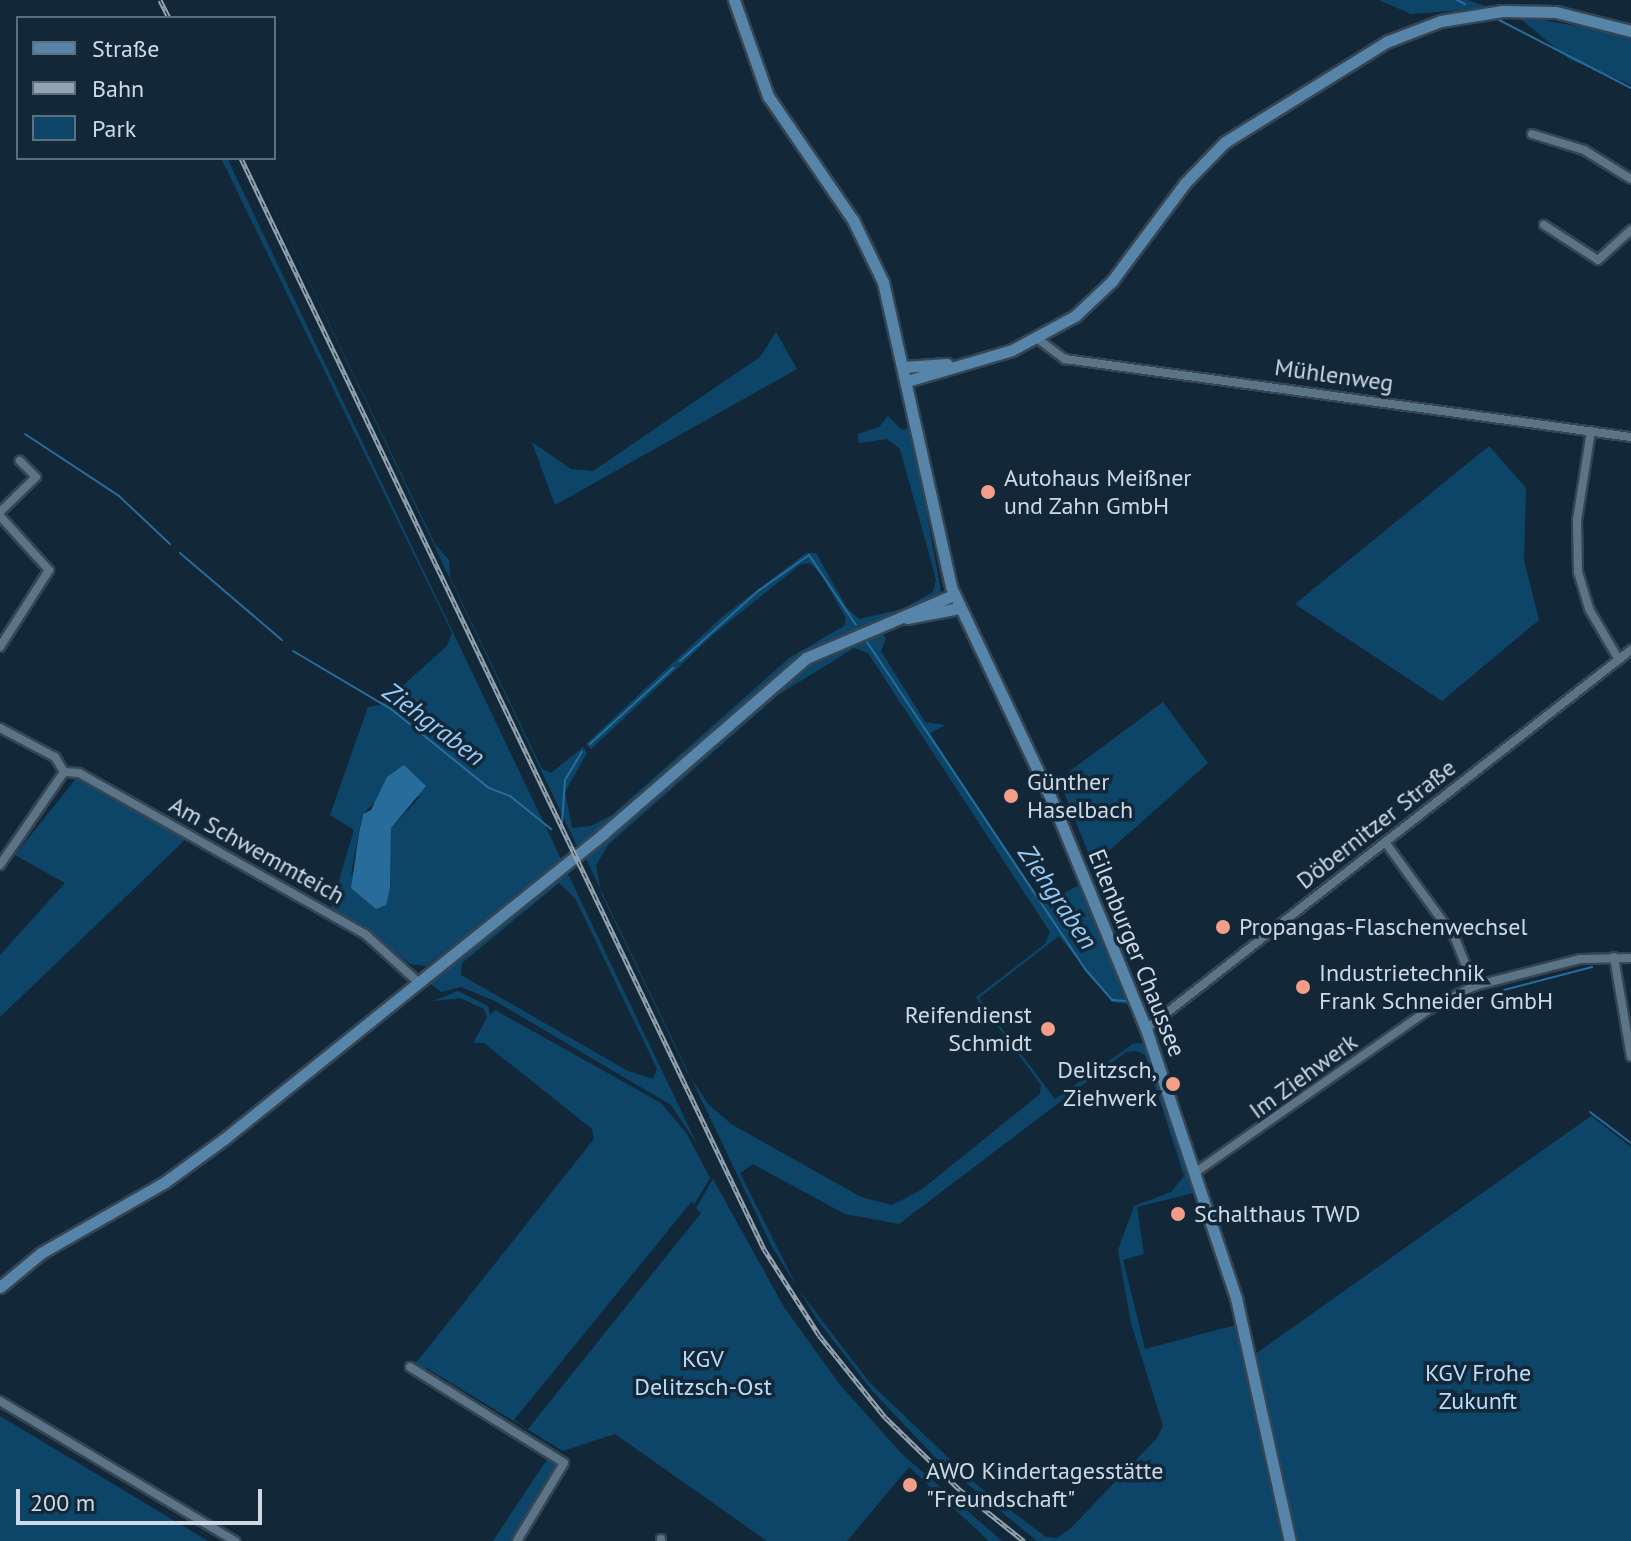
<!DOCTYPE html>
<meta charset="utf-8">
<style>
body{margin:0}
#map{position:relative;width:1631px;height:1541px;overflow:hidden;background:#122839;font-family:"PT Sans",sans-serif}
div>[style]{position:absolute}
.green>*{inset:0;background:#0d4569}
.water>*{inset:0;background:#286c9c}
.stream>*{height:2px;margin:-1px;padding:0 1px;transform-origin:1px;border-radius:1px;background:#286c9c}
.roads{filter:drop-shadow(2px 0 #354553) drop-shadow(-2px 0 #354553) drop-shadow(0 2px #354553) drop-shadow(0 -2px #354553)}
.street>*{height:8px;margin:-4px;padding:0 4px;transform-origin:4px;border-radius:4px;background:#5c7488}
.secondary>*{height:11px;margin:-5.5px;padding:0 5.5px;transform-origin:5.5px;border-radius:5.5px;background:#5685a9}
.rail>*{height:5px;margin-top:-2.5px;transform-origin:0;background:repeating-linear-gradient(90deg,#122839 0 6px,#93a3b0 0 12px);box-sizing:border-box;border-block:2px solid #93a3b0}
.dots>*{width:22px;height:22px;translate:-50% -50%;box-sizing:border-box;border:4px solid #122839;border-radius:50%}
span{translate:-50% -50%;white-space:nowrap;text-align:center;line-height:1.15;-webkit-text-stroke:7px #122839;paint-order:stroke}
.street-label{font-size:24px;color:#cddae5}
.poi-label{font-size:24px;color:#cddae5}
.left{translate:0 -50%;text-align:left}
.right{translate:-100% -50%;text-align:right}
.park-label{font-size:24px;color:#badcf8}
.water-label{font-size:26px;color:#98cbf4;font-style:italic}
.legend{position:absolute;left:16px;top:16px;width:260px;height:144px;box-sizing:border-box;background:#122839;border:2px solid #5d6f7e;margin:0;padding:10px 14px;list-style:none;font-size:24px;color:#cddae5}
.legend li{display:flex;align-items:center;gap:16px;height:40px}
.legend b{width:40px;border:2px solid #5d6f7e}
.scale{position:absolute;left:16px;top:1489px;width:246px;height:36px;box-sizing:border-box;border:4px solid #cddae5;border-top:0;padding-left:10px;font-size:24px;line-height:28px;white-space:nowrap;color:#cddae5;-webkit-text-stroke:6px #122839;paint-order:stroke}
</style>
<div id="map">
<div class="green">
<div style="clip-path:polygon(1379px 0,1468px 0,1490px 8px,1411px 14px)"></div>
<div style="clip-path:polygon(1516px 15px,1631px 36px,1631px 85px,1569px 59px)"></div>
<div style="clip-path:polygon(evenodd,221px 158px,227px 158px,562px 861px,426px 966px,410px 964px,367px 930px,330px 911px,354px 830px,330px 815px,368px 707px,381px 705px,447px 646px,452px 633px,221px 158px,421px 796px,391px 828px,390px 888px,351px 874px,362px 815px,376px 801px,421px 796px)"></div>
<div style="clip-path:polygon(250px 158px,435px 544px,449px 560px,450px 577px,542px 769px,551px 773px,583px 747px,587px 753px,565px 792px,572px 828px,591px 826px,612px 815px,789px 658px,844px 626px,846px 618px,820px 573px,810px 563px,801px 564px,715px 633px,591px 749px,586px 744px,722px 617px,806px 553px,816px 553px,847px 608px,859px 619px,902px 609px,933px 592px,936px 579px,900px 449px,887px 439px,859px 443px,858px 434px,879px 427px,888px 416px,902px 430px,911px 427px,941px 591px,929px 603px,837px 637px,798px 659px,578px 848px)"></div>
<div style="clip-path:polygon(776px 332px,797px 369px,555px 505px,532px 442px,571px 469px,593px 471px,760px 357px)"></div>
<div style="clip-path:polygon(1489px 446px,1526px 488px,1524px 560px,1539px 620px,1442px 701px,1295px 604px)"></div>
<div style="clip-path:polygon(evenodd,880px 632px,886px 638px,881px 651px,925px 722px,946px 725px,930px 733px,1042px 905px,1081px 884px,1129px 1004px,1112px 1002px,1059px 936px,979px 998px,1055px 1099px,1134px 1043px,1146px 1044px,1205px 1218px,1193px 1193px,1137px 1207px,1144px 1254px,1123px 1260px,1145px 1349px,1236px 1325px,1244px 1362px,1591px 1116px,1631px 1147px,1631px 1541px,1037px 1541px,938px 1460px,874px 1393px,818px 1321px,771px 1245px,584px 855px,814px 658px,880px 632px,854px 648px,868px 653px,1050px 932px,1045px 944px,976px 997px,1041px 1085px,1040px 1094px,921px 1190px,892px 1205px,861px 1197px,731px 1124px,708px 1104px,686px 1070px,601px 893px,596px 865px,608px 845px,778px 695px,854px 648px,880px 632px,1137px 1051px,1145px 1055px,1184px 1176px,1171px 1192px,1134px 1206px,1118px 1250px,1131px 1323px,1163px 1426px,1157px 1438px,1071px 1528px,1057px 1538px,1046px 1537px,977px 1485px,870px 1383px,798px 1289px,740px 1173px,753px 1164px,845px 1214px,899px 1224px,1126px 1052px,1137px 1051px)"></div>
<div style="clip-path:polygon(1163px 702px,1208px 763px,1093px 865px,1059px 779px)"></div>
<div style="clip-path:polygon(78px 776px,188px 837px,0 1017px,0 955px,65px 883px,15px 855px)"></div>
<div style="clip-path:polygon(evenodd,566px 870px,697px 1144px,671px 1105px,495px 1001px,461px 987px,441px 992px,428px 982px,566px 870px,559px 883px,575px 898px,657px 1069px,653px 1079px,628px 1071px,461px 975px,462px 963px,559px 883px)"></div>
<div style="clip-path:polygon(458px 991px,488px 1006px,490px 1015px,495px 1010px,661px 1103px,687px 1134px,710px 1178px,694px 1205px,692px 1201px,514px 1420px,528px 1429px,701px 1213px,696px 1208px,713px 1179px,784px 1307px,840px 1385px,902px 1454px,1002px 1541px,989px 1541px,909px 1467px,847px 1541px,767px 1541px,615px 1434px,563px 1451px,425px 1367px,422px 1373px,417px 1370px,416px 1363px,594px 1139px,592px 1129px,484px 1043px,473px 1043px,487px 1018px,484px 1009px,460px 998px,433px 1001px)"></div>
<div style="clip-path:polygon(0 1416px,208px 1541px,0 1541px)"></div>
<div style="clip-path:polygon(550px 1455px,564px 1463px,518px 1541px,493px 1541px)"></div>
</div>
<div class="water">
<div style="clip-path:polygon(404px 765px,426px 786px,391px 828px,390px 888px,386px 905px,376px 909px,351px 888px,359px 833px,363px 814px,371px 810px,387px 777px)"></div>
</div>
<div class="stream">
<div style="left:1457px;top:0;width:9px;rotate:27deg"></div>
<div style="left:1499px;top:20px;width:148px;rotate:27.3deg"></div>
<div style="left:25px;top:434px;width:113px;rotate:33.4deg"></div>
<div style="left:119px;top:496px;width:70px;rotate:43.3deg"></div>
<div style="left:180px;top:553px;width:134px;rotate:40.5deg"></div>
<div style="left:865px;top:639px;width:397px;rotate:56.3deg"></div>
<div style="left:1085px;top:969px;width:41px;rotate:48.9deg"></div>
<div style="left:1112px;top:1000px;width:14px;rotate:4deg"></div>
<div style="left:293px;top:651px;width:114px;rotate:30.6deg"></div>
<div style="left:391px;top:709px;width:126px;rotate:38.9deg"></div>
<div style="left:489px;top:788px;width:22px;rotate:21deg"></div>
<div style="left:510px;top:796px;width:53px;rotate:38.8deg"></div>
<div style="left:680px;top:661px;width:105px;rotate:-41.9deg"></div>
<div style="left:758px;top:591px;width:62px;rotate:-35.2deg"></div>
<div style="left:809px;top:555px;width:84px;rotate:56.1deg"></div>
<div style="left:590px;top:744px;width:113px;rotate:-42.5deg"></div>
<div style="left:562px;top:823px;width:43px;rotate:-86deg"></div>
<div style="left:565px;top:780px;width:33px;rotate:-59deg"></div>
<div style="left:1504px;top:990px;width:91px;rotate:-14.6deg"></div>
<div style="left:1150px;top:1003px;width:14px;rotate:17deg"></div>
<div style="left:1590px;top:1112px;width:51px;rotate:37.1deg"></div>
</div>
<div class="roads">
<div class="street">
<div style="left:1532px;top:134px;width:54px;rotate:17.1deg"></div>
<div style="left:1584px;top:150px;width:55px;rotate:31.7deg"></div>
<div style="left:1544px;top:225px;width:64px;rotate:32.9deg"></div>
<div style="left:1598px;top:260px;width:45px;rotate:-42.3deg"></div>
<div style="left:1038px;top:339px;width:34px;rotate:37deg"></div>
<div style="left:1065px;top:359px;width:571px;rotate:7.85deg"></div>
<div style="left:1591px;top:431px;width:90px;rotate:98.9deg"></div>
<div style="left:1577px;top:520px;width:52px;rotate:88.9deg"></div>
<div style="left:1578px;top:572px;width:39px;rotate:73deg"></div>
<div style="left:1589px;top:609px;width:59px;rotate:59.5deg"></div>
<div style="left:0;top:512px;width:50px;rotate:-44.2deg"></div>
<div style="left:36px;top:477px;width:23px;rotate:-135deg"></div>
<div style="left:0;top:516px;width:73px;rotate:47.8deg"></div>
<div style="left:49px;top:570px;width:91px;rotate:122.5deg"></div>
<div style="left:0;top:728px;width:62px;rotate:27.8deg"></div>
<div style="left:55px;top:757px;width:17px;rotate:59deg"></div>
<div style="left:64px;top:772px;width:15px;rotate:4deg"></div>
<div style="left:79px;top:773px;width:328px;rotate:29.4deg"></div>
<div style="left:365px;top:934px;width:72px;rotate:42.2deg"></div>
<div style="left:1385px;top:842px;width:119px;rotate:53.9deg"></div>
<div style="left:1455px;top:938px;width:52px;rotate:68.4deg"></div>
<div style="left:0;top:865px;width:113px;rotate:-55.5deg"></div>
<div style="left:1614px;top:957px;width:101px;rotate:80.4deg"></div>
<div style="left:1146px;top:1029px;width:616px;rotate:-38.01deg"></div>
<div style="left:1196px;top:1172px;width:283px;rotate:-34.9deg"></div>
<div style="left:1428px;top:1010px;width:52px;rotate:-27.6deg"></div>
<div style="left:1474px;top:986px;width:109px;rotate:-14.3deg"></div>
<div style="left:1580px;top:959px;width:51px;rotate:-1.1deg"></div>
<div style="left:410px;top:1367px;width:181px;rotate:31.9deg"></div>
<div style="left:564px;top:1463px;width:91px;rotate:121.1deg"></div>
<div style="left:0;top:1401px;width:274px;rotate:30.8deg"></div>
<div style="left:661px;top:1539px;width:2px;rotate:90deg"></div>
</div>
<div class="secondary">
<div style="left:734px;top:0;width:102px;rotate:70.5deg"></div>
<div style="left:768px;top:96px;width:150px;rotate:55.6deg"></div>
<div style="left:853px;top:220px;width:69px;rotate:64.2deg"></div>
<div style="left:883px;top:282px;width:312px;rotate:77.4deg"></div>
<div style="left:951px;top:587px;width:231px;rotate:64.7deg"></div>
<div style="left:1050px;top:796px;width:252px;rotate:67.6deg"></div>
<div style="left:1146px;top:1029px;width:284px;rotate:71.5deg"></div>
<div style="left:1236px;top:1298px;width:249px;rotate:77.5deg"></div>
<div style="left:904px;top:367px;width:43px;rotate:-4deg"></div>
<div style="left:907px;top:381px;width:109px;rotate:-16.4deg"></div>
<div style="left:1012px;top:350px;width:72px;rotate:-28.4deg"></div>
<div style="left:1075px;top:316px;width:51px;rotate:-43.4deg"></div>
<div style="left:1112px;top:281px;width:122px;rotate:-53.3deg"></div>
<div style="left:1185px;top:183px;width:57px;rotate:-45.7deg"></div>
<div style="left:1225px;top:142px;width:190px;rotate:-31.8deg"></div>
<div style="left:1386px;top:42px;width:59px;rotate:-20.9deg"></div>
<div style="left:1441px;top:21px;width:62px;rotate:-9.3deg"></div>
<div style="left:1502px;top:11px;width:54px;rotate:1.1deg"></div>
<div style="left:1556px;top:12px;width:77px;rotate:14.2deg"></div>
<div style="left:907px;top:618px;width:53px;rotate:-10.9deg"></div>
<div style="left:0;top:1287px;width:53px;rotate:-39.7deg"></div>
<div style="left:41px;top:1253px;width:143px;rotate:-29.8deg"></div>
<div style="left:165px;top:1182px;width:73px;rotate:-36.1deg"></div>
<div style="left:224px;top:1139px;width:486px;rotate:-38.8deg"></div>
<div style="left:603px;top:834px;width:269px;rotate:-40.9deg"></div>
<div style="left:806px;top:658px;width:161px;rotate:-23.1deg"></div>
</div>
</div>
<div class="rail">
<div style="left:160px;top:0;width:20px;rotate:63deg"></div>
<div style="left:241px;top:158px;width:1210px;rotate:64.39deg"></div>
<div style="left:764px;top:1249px;width:102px;rotate:57.4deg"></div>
<div style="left:819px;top:1335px;width:105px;rotate:51.2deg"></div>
<div style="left:885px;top:1417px;width:105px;rotate:44.2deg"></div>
<div style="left:960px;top:1490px;width:82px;rotate:38.6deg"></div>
</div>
<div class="dots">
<div style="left:988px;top:492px;background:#f49e89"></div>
<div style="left:1011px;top:796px;background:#f49e89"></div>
<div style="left:1223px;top:927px;background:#f49e89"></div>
<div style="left:1303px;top:987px;background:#f49e89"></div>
<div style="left:1048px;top:1029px;background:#f49e89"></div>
<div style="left:1173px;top:1084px;background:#f49e89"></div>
<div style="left:1178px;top:1214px;background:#f49e89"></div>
<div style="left:910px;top:1485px;background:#f49e89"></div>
</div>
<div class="street-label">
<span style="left:1334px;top:375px;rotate:8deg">Mühlenweg</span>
<span style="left:1376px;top:824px;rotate:-38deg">Döbernitzer Straße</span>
<span style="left:257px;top:850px;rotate:29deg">Am Schwemmteich</span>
<span style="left:1137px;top:953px;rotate:68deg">Eilenburger Chaussee</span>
<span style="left:1303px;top:1076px;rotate:-36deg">Im Ziehwerk</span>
</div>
<div class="poi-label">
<span class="left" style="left:1004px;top:492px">Autohaus Meißner<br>und Zahn GmbH</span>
<span class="left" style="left:1027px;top:796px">Günther<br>Haselbach</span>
<span class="left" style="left:1239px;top:927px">Propangas-Flaschenwechsel</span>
<span class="left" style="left:1319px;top:987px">Industrietechnik<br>Frank Schneider GmbH</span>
<span class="right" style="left:1032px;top:1029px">Reifendienst<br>Schmidt</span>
<span class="right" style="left:1157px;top:1084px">Delitzsch,<br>Ziehwerk</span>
<span class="left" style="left:1194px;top:1214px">Schalthaus TWD</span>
<span class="left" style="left:926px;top:1485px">AWO Kindertagesstätte<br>"Freundschaft"</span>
</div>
<div class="park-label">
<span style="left:703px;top:1373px">KGV<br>Delitzsch-Ost</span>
<span style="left:1478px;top:1387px">KGV Frohe<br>Zukunft</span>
</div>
<div class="water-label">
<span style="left:434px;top:724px;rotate:37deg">Ziehgraben</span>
<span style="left:1058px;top:897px;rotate:56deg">Ziehgraben</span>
</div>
<ul class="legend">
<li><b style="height:10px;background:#5685a9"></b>Straße</li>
<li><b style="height:10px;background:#93a3b0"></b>Bahn</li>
<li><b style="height:22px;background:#0d4569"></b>Park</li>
</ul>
<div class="scale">200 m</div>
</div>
